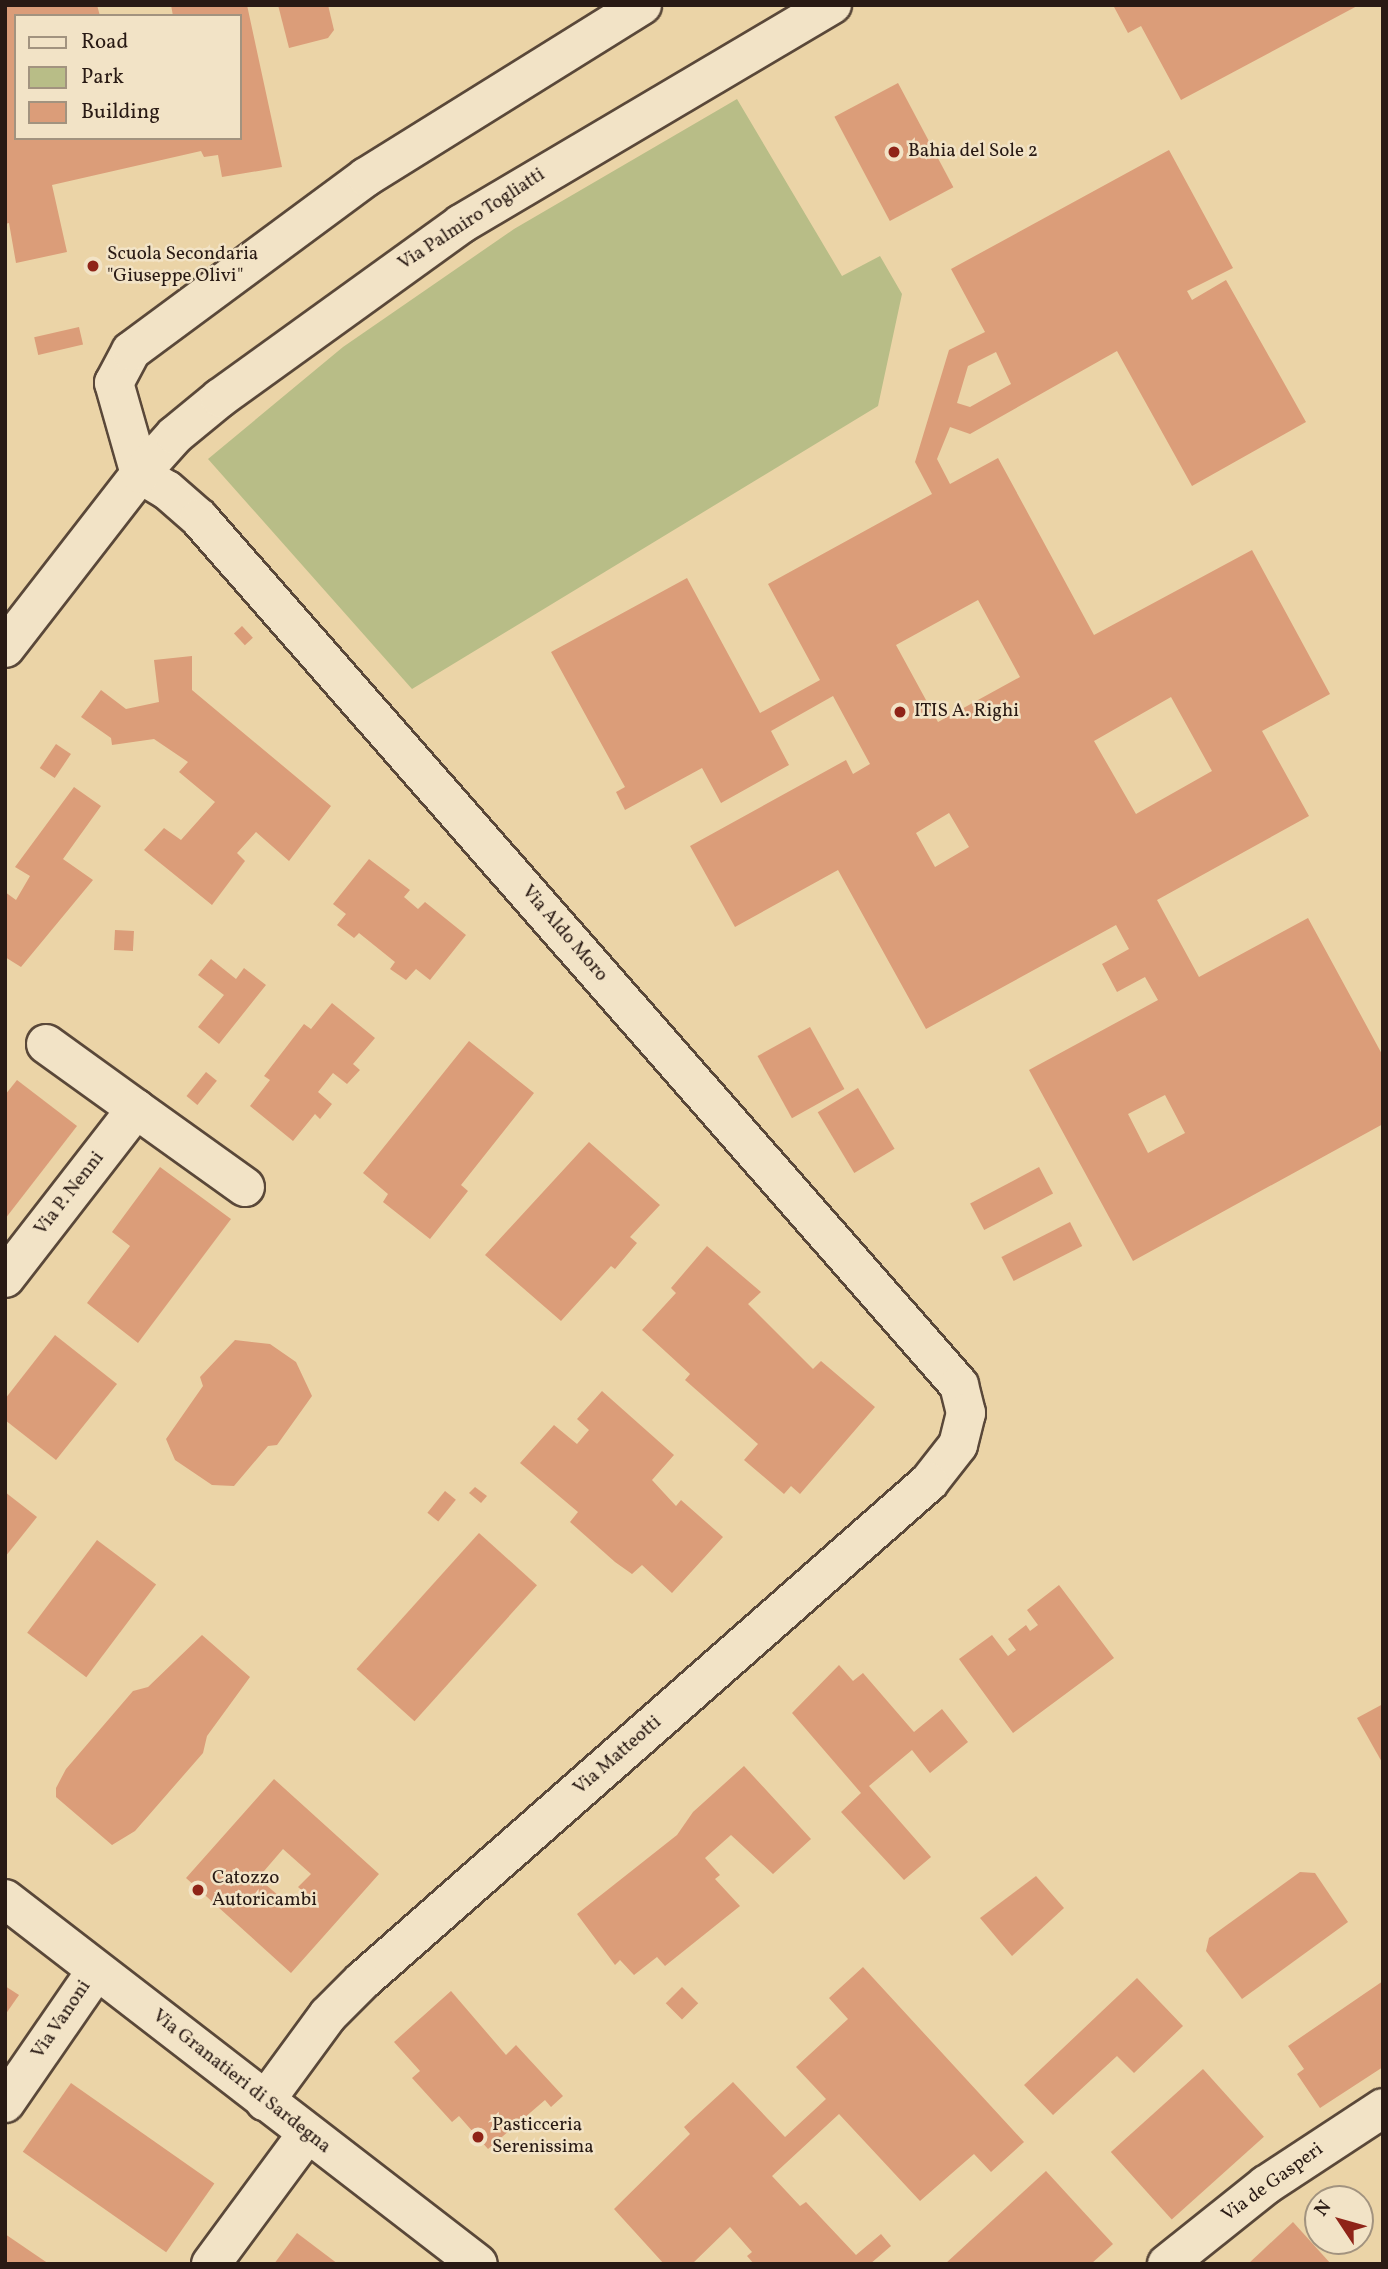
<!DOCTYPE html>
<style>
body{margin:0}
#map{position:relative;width:1388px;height:2269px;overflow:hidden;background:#ebd4a7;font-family:Vollkorn,serif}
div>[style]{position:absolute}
.green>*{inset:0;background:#b8bd87}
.building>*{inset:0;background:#db9d79;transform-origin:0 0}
.roads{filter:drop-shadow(2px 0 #5a4839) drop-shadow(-2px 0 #5a4839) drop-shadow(0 2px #5a4839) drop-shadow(0 -2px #5a4839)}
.street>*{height:38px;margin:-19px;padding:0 19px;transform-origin:19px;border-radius:19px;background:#f2e3c6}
.secondary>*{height:38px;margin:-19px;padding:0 19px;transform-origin:19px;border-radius:19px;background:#f2e3c6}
.dots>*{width:19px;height:19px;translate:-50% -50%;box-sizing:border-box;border:4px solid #f2e3c6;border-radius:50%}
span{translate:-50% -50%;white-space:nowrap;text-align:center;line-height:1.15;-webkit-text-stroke:5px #f2e3c6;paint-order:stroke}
.poi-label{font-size:19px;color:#291a14}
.left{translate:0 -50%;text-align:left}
.street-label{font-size:19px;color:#291a14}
.frame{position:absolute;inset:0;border:7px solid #291a14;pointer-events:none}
.legend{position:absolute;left:14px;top:14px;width:228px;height:126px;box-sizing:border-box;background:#f2e3c6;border:2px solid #a2937f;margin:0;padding:9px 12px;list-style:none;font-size:21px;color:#291a14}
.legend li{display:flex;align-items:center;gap:14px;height:35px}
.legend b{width:35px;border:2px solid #a2937f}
.north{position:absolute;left:1304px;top:2185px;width:70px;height:70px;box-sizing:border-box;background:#f2e3c6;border:2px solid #a2937f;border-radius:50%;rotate:306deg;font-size:19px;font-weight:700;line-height:28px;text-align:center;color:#291a14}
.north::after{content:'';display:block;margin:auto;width:24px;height:32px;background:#8f2418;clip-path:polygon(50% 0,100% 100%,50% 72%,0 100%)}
</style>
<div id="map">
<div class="green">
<div style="clip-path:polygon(737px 99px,842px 276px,880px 256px,902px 294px,878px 406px,412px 689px,208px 459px,343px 347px,514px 229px)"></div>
</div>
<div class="building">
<div style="clip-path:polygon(5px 5px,97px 5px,100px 16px,16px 16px,16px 138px,240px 138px,240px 16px,173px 16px,171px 5px,247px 5px,282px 167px,222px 177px,218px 155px,204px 157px,201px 151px,52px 185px,67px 252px,16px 263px,9px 223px,5px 224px)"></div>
<div style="clip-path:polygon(278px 5px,328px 5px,334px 30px,328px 38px,289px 48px)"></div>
<div style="clip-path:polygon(1113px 5px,1359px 5px,1181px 100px,1141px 26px,1128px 33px)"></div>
<div style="left:898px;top:83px;width:118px;height:72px;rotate:62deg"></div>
<div style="clip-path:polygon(evenodd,1169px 150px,1233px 268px,1187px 291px,1192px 300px,1226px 280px,1306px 422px,1192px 486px,1117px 351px,970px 434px,950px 427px,937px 459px,950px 484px,998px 458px,1094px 635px,1252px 550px,1330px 694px,1262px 731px,1309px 816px,1157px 900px,1199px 977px,1308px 918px,1383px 1056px,1383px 1124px,1133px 1261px,1029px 1070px,1158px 1000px,1145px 977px,1117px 992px,1102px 964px,1129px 949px,1116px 925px,926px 1029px,838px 870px,735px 927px,690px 846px,846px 760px,853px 774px,870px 764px,833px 696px,771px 731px,789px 765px,721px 803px,702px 768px,625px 810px,616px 792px,625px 787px,551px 652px,687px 578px,760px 713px,820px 680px,768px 584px,932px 494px,915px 462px,949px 350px,985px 332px,951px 269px,1169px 150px,996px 352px,1011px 384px,970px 407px,957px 403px,968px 366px,996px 352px,1169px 150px,978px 600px,1020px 677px,938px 722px,896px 645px,978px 600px,1169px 150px,1171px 697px,1212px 771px,1136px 814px,1094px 741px,1171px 697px,1169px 150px,949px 813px,969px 847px,935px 867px,916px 833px,949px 813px,1169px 150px,1165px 1095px,1185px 1133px,1148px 1153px,1128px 1114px,1165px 1095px)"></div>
<div style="left:79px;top:327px;width:18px;height:46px;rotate:77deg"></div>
<div style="left:242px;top:626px;width:16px;height:11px;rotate:47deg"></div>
<div style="clip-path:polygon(192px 656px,192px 690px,331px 806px,289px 861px,256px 832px,237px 853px,245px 861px,212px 905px,144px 850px,164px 828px,181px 840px,215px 802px,179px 772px,188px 762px,154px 739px,112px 745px,111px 738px,81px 717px,101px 690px,126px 709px,159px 702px,154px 660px)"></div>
<div style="left:56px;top:744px;width:18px;height:29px;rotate:34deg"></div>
<div style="clip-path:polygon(74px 787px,101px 806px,63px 859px,93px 880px,21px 967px,5px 957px,5px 892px,16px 900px,30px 876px,15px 867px)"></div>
<div style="clip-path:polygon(369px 859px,410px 890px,404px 897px,418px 909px,425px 902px,466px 935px,430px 980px,416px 969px,406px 980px,390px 969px,395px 962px,359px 933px,354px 938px,337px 925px,346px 914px,333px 904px)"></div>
<div style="left:115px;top:930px;width:19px;height:20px;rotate:3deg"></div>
<div style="clip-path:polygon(211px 959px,236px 979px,244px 968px,266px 985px,219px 1044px,198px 1027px,224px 995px,198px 975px)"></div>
<div style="clip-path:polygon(332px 1003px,375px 1038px,353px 1064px,360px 1070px,347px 1084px,333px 1073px,318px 1092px,332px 1104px,320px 1119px,315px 1114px,293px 1141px,250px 1106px,270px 1080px,264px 1076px,304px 1024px,311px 1029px)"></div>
<div style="left:810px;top:1027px;width:71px;height:60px;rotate:61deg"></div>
<div style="clip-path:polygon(469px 1041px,534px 1093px,461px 1185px,468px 1191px,430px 1239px,383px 1202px,388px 1194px,363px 1173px)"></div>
<div style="left:206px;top:1072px;width:14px;height:31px;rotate:39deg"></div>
<div style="clip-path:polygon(17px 1080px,77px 1126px,5px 1219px,5px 1095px)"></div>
<div style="left:858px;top:1088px;width:71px;height:47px;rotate:59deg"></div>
<div style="clip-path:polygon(589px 1142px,660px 1205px,630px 1237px,637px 1243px,615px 1269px,611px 1266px,561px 1321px,485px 1255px)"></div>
<div style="clip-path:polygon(160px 1167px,231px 1219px,138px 1343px,87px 1303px,130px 1246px,112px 1232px)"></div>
<div style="left:1039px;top:1167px;width:30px;height:78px;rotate:62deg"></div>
<div style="left:1070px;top:1222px;width:27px;height:77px;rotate:63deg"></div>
<div style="clip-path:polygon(707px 1246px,761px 1292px,748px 1304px,813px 1369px,821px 1361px,875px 1407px,800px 1494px,791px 1486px,784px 1494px,744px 1460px,758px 1444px,685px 1380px,690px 1374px,642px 1330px,676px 1293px,671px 1288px)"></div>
<div style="clip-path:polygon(55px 1335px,117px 1384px,56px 1460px,5px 1420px,5px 1399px)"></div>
<div style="clip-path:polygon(235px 1340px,270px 1344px,296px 1362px,312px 1396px,277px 1445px,268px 1446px,234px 1486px,212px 1485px,175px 1460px,166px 1439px,203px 1386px,200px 1377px)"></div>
<div style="clip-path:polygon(602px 1391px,674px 1455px,652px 1480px,676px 1506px,681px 1500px,723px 1537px,672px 1593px,642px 1565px,632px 1574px,615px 1562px,570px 1522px,578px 1512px,520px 1463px,554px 1425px,577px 1444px,589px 1430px,577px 1419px)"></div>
<div style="clip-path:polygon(475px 1487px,487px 1496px,481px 1503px,469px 1493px)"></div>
<div style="left:445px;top:1491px;width:14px;height:28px;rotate:39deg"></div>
<div style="clip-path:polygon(5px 1492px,37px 1517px,5px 1557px)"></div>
<div style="left:479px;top:1533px;width:78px;height:183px;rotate:42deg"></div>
<div style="left:97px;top:1540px;width:74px;height:116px;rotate:37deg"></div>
<div style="clip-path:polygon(1059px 1585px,1114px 1658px,1013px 1733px,959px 1659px,992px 1635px,1008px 1656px,1016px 1650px,1008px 1639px,1026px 1625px,1030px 1631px,1038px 1625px,1027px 1610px)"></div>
<div style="clip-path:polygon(202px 1635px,250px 1677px,207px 1736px,203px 1753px,135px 1831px,112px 1845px,56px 1797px,56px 1788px,66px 1769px,133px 1691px,148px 1687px)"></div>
<div style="clip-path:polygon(839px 1665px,853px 1681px,863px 1673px,914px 1732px,942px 1709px,968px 1742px,930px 1773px,912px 1750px,869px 1786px,931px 1857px,904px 1880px,841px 1812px,861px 1793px,792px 1713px)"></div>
<div style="clip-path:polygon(1383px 1704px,1383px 1764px,1357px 1718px)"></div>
<div style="clip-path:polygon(744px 1766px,811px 1839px,773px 1874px,731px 1835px,705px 1858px,720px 1875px,715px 1879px,740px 1906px,665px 1966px,657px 1957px,634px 1975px,620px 1960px,615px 1965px,577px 1914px,677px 1835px,693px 1812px)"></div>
<div style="clip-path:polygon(evenodd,274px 1779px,379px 1874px,291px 1973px,186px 1878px,274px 1779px,283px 1849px,311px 1874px,298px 1887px,305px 1893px,293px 1908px,258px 1878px,283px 1849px)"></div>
<div style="clip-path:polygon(1300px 1872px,1315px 1873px,1348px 1922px,1242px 1999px,1206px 1951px,1209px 1938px)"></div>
<div style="clip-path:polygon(1036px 1876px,1064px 1908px,1012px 1956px,980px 1918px)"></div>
<div style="clip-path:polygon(863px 1967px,1024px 2142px,991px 2172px,974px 2154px,920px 2201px,839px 2114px,772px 2176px,800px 2206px,806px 2202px,856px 2255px,881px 2234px,891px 2246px,870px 2264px,754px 2264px,747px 2256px,752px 2252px,730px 2227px,692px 2264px,664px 2264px,614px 2209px,690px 2134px,684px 2127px,733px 2082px,785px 2137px,826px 2099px,796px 2067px,848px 2019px,829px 1998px)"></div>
<div style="clip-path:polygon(1137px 1978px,1183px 2026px,1134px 2073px,1117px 2056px,1053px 2115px,1024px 2085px)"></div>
<div style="clip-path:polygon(1383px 1981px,1383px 2067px,1320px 2108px,1297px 2074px,1304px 2069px,1288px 2046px)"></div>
<div style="clip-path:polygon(5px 1986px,19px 1995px,5px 2015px)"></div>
<div style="left:682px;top:1987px;width:23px;height:23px;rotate:45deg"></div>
<div style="clip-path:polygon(451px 1991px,506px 2055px,516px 2045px,563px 2096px,551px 2107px,545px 2100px,488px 2149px,459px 2116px,452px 2122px,412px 2078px,420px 2071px,394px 2042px)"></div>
<div style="left:1203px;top:2069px;width:91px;height:124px;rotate:48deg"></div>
<div style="left:71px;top:2083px;width:175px;height:84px;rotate:35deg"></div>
<div style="clip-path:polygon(1046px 2171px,1113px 2244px,1091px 2264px,945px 2264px)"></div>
<div style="clip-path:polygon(1293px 2222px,1331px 2264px,1248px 2264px)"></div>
<div style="clip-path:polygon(297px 2233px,338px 2264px,274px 2264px)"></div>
<div style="clip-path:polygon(5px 2234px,49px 2264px,5px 2264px)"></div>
</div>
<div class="roads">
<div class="street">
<div style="left:140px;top:474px;width:31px;rotate:31deg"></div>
<div style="left:167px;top:490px;width:43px;rotate:41.2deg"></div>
<div style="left:199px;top:518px;width:1153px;rotate:48.76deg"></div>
<div style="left:959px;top:1385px;width:29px;rotate:76deg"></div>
<div style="left:966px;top:1413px;width:33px;rotate:104deg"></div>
<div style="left:958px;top:1445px;width:47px;rotate:128.1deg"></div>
<div style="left:929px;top:1482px;width:755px;rotate:138.65deg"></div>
<div style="left:362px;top:1981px;width:48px;rotate:135deg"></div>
<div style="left:328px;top:2015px;width:107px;rotate:126.2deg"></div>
<div style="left:140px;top:474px;width:95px;rotate:-105.9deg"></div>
<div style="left:114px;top:383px;width:36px;rotate:-62deg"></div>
<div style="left:131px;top:351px;width:292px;rotate:-36.5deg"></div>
<div style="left:366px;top:177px;width:325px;rotate:-31.9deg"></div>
<div style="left:5px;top:648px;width:220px;rotate:-52.2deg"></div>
<div style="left:140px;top:474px;width:52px;rotate:-48.1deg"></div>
<div style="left:175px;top:435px;width:58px;rotate:-39.4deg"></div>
<div style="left:220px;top:398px;width:297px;rotate:-35.8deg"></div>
<div style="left:461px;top:224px;width:431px;rotate:-30.6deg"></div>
<div style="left:46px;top:1044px;width:111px;rotate:35.8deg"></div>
<div style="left:5px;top:1278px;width:214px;rotate:-52.2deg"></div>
<div style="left:136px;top:1109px;width:134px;rotate:35.6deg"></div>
<div style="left:5px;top:2103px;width:160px;rotate:-55.4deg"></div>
<div style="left:211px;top:2264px;width:162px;rotate:-53.6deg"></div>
<div style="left:1167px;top:2264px;width:127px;rotate:-38.6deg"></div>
<div style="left:1266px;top:2185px;width:140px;rotate:-33.3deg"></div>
</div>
<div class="secondary">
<div style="left:5px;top:1899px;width:597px;rotate:37.66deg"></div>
</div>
</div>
<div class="dots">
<div style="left:894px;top:152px;background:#8f2418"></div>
<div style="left:93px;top:266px;background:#8f2418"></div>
<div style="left:900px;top:712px;background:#8f2418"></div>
<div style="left:198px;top:1890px;background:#8f2418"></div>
<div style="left:478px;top:2137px;background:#8f2418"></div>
</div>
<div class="poi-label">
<span class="left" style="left:908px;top:152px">Bahia del Sole 2</span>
<span class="left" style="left:107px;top:266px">Scuola Secondaria<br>"Giuseppe Olivi"</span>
<span class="left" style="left:914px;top:712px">ITIS A. Righi</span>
<span class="left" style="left:212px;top:1890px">Catozzo<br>Autoricambi</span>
<span class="left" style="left:492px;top:2137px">Pasticceria<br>Serenissima</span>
</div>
<div class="street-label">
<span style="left:472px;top:220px;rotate:-33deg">Via Palmiro Togliatti</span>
<span style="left:564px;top:934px;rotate:49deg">Via Aldo Moro</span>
<span style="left:70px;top:1194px;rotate:-52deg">Via P. Nenni</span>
<span style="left:618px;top:1756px;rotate:-41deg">Via Matteotti</span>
<span style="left:62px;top:2020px;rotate:-56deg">Via Vanoni</span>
<span style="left:241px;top:2082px;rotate:38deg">Via Granatieri di Sardegna</span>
<span style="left:1273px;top:2183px;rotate:-36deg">Via de Gasperi</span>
</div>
<div class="frame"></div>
<ul class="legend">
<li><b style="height:9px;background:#f2e3c6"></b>Road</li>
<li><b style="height:19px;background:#b8bd87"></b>Park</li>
<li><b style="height:19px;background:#db9d79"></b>Building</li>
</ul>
<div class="north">N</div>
</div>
